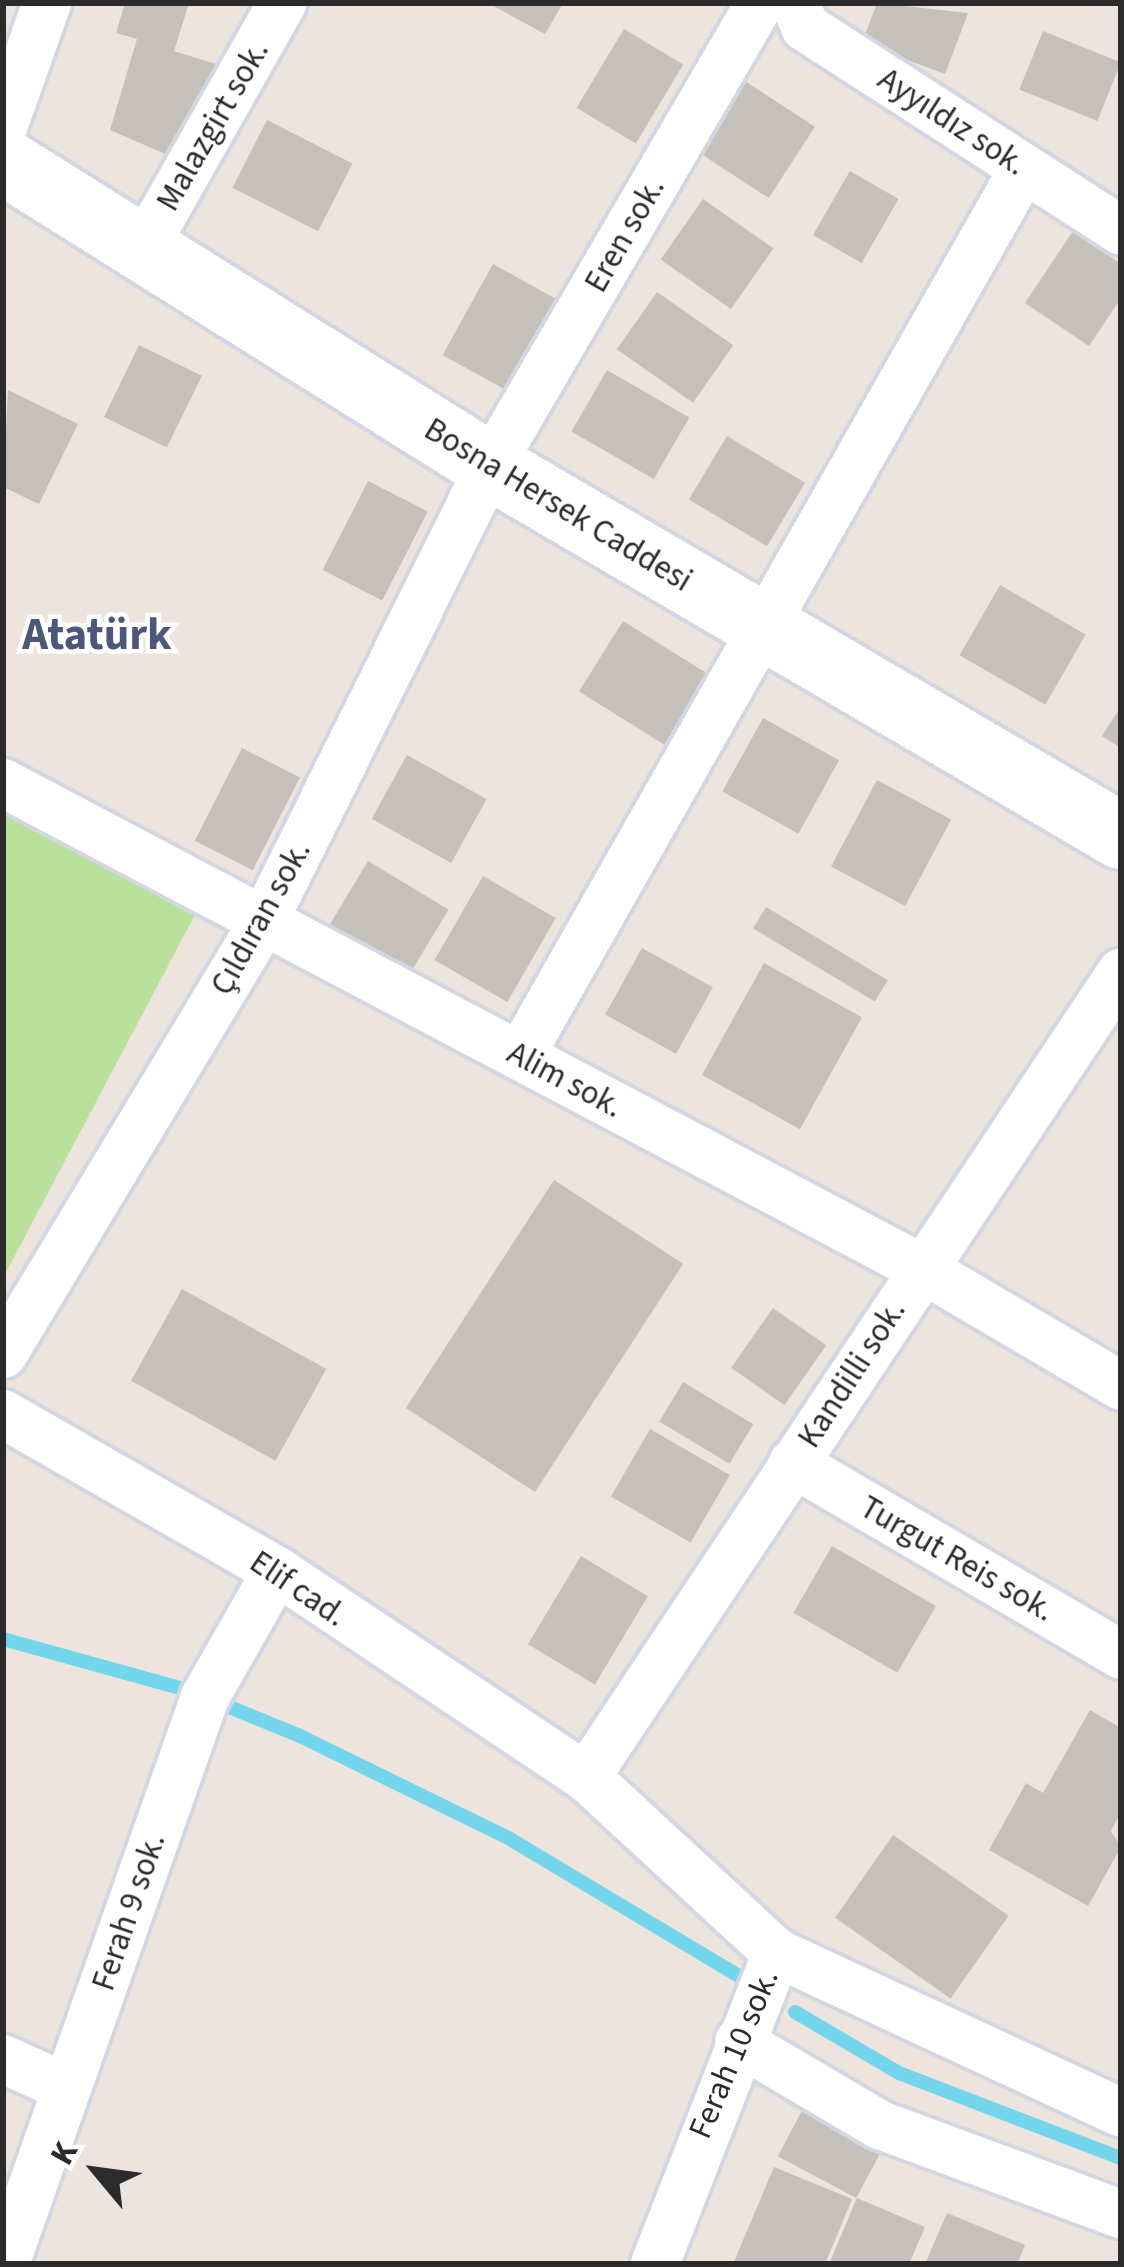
<!DOCTYPE html>
<meta charset="utf-8">
<style>
body{margin:0}
#map{position:relative;width:1124px;height:2267px;overflow:hidden;background:#ece4dd;font-family:"Source Sans 3",sans-serif}
div>[style]{position:absolute}
.green>*{inset:0;background:#b9e19b}
.stream>*{height:14px;margin:-7px;padding:0 7px;transform-origin:7px;border-radius:7px;background:#73d6ec}
.building>*{inset:0;background:#c5c0b9;transform-origin:0 0}
.roads{filter:drop-shadow(3px 0 #d2d7e3) drop-shadow(-3px 0 #d2d7e3) drop-shadow(0 3px #d2d7e3) drop-shadow(0 -3px #d2d7e3)}
.street>*{height:48px;margin:-24px;padding:0 24px;transform-origin:24px;border-radius:24px;background:#fff}
.secondary>*{height:66px;margin:-33px;padding:0 33px;transform-origin:33px;border-radius:33px;background:#fff}
span{translate:-50% -50%;white-space:nowrap;text-align:center;line-height:1.15;-webkit-text-stroke:9px #fff;paint-order:stroke}
.street-label{font-size:33px;color:#2b2b2b}
.district-label{font-size:45px;color:#4c587a;font-weight:700}
.frame{position:absolute;inset:0;border:6px solid #2b2b2b;pointer-events:none}
.north{position:absolute;left:36px;top:2111px;width:120px;height:120px;-webkit-text-stroke:9px #fff;paint-order:stroke;rotate:299deg;font-size:33px;font-weight:700;line-height:48px;text-align:center;color:#2b2b2b}
.north::after{content:'';display:block;margin:auto;width:42px;height:54px;background:#2b2b2b;clip-path:polygon(50% 0,100% 100%,50% 72%,0 100%)}
</style>
<div id="map">
<div class="green">
<div style="clip-path:polygon(3px 809px,198px 909px,3px 1278px)"></div>
</div>
<div class="stream">
<div style="left:3px;top:1639px;width:194px;rotate:15.5deg"></div>
<div style="left:190px;top:1691px;width:117px;rotate:22.2deg"></div>
<div style="left:298px;top:1735px;width:236px;rotate:26.1deg"></div>
<div style="left:510px;top:1839px;width:273px;rotate:30.9deg"></div>
<div style="left:795px;top:2012px;width:121px;rotate:30.4deg"></div>
<div style="left:899px;top:2073px;width:238px;rotate:21deg"></div>
</div>
<div class="building">
<div style="clip-path:polygon(125px 3px,189px 3px,174px 51px,216px 64px,186px 163px,110px 130px,137px 39px,116px 33px)"></div>
<div style="clip-path:polygon(488px 3px,563px 3px,545px 34px)"></div>
<div style="clip-path:polygon(877px 3px,968px 13px,945px 74px,862px 43px)"></div>
<div style="left:624px;top:29px;width:69px;height:92px;rotate:31deg"></div>
<div style="left:1043px;top:31px;width:84px;height:63px;rotate:22deg"></div>
<div style="left:737px;top:76px;width:93px;height:85px;rotate:33deg"></div>
<div style="left:267px;top:120px;width:96px;height:76px;rotate:27deg"></div>
<div style="left:850px;top:171px;width:56px;height:74px;rotate:30deg"></div>
<div style="left:703px;top:199px;width:86px;height:74px;rotate:35deg"></div>
<div style="clip-path:polygon(1073px 231px,1121px 264px,1121px 298px,1089px 346px,1025px 303px)"></div>
<div style="left:493px;top:264px;width:72px;height:104px;rotate:29deg"></div>
<div style="left:657px;top:292px;width:93px;height:70px;rotate:35deg"></div>
<div style="left:139px;top:345px;width:70px;height:80px;rotate:26deg"></div>
<div style="left:607px;top:370px;width:95px;height:71px;rotate:30deg"></div>
<div style="clip-path:polygon(8px 390px,78px 424px,39px 504px,3px 487px)"></div>
<div style="left:727px;top:436px;width:91px;height:74px;rotate:31deg"></div>
<div style="left:368px;top:481px;width:67px;height:100px;rotate:27deg"></div>
<div style="left:1000px;top:585px;width:99px;height:81px;rotate:30deg"></div>
<div style="left:623px;top:621px;width:104px;height:83px;rotate:32deg"></div>
<div style="clip-path:polygon(1121px 706px,1121px 748px,1102px 736px)"></div>
<div style="left:763px;top:718px;width:87px;height:84px;rotate:29deg"></div>
<div style="left:242px;top:748px;width:65px;height:104px;rotate:27deg"></div>
<div style="left:407px;top:755px;width:91px;height:73px;rotate:29deg"></div>
<div style="left:877px;top:780px;width:84px;height:98px;rotate:28deg"></div>
<div style="left:368px;top:861px;width:94px;height:74px;rotate:31deg"></div>
<div style="left:483px;top:876px;width:84px;height:97px;rotate:30deg"></div>
<div style="left:766px;top:907px;width:142px;height:25px;rotate:31deg"></div>
<div style="left:642px;top:948px;width:81px;height:76px;rotate:29deg"></div>
<div style="left:764px;top:963px;width:112px;height:128px;rotate:29deg"></div>
<div style="left:554px;top:1180px;width:154px;height:272px;rotate:33deg"></div>
<div style="left:182px;top:1289px;width:165px;height:105px;rotate:29deg"></div>
<div style="left:773px;top:1308px;width:65px;height:73px;rotate:35deg"></div>
<div style="left:683px;top:1382px;width:82px;height:46px;rotate:31deg"></div>
<div style="left:650px;top:1429px;width:92px;height:78px;rotate:30deg"></div>
<div style="left:832px;top:1546px;width:120px;height:77px;rotate:30deg"></div>
<div style="left:581px;top:1556px;width:78px;height:103px;rotate:31deg"></div>
<div style="clip-path:polygon(1090px 1710px,1121px 1728px,1121px 1812px,1111px 1831px,1121px 1847px,1088px 1906px,989px 1850px,1026px 1783px,1043px 1793px)"></div>
<div style="left:893px;top:1835px;width:141px;height:101px;rotate:35deg"></div>
<div style="left:805px;top:2105px;width:89px;height:58px;rotate:28deg"></div>
<div style="clip-path:polygon(774px 2167px,852px 2199px,825px 2264px,733px 2264px)"></div>
<div style="clip-path:polygon(857px 2198px,925px 2227px,909px 2264px,829px 2264px)"></div>
<div style="clip-path:polygon(947px 2213px,1025px 2245px,1017px 2264px,925px 2264px)"></div>
</div>
<div class="roads">
<div class="street">
<div style="left:795px;top:3px;width:26px;rotate:67deg"></div>
<div style="left:805px;top:27px;width:376px;rotate:32.8deg"></div>
<div style="left:3px;top:127px;width:132px;rotate:-70.5deg"></div>
<div style="left:143px;top:249px;width:283px;rotate:-60.5deg"></div>
<div style="left:3px;top:783px;width:1038px;rotate:27.85deg"></div>
<div style="left:921px;top:1268px;width:232px;rotate:30.5deg"></div>
<div style="left:520px;top:1056px;width:1021px;rotate:-60.42deg"></div>
<div style="left:3px;top:1354px;width:506px;rotate:-58.92deg"></div>
<div style="left:264px;top:921px;width:508px;rotate:-63.59deg"></div>
<div style="left:490px;top:466px;width:536px;rotate:-59.75deg"></div>
<div style="left:3px;top:1414px;width:316px;rotate:29.8deg"></div>
<div style="left:277px;top:1571px;width:371px;rotate:33.7deg"></div>
<div style="left:586px;top:1777px;width:260px;rotate:42.7deg"></div>
<div style="left:777px;top:1953px;width:379px;rotate:24.9deg"></div>
<div style="left:793px;top:1463px;width:380px;rotate:30.3deg"></div>
<div style="left:586px;top:1777px;width:966px;rotate:-56.36deg"></div>
<div style="left:739px;top:2042px;width:164px;rotate:30.5deg"></div>
<div style="left:880px;top:2125px;width:257px;rotate:20.3deg"></div>
<div style="left:3px;top:2059px;width:70px;rotate:24.4deg"></div>
<div style="left:5px;top:2264px;width:601px;rotate:-70.57deg"></div>
<div style="left:205px;top:1697px;width:145px;rotate:-60.3deg"></div>
<div style="left:655px;top:2264px;width:334px;rotate:-68.6deg"></div>
</div>
<div class="secondary">
<div style="left:3px;top:161px;width:575px;rotate:32.06deg"></div>
<div style="left:490px;top:466px;width:731px;rotate:30.39deg"></div>
</div>
</div>
<div class="street-label">
<span style="left:952px;top:122px;rotate:33deg">Ayyıldız sok.</span>
<span style="left:213px;top:126px;rotate:-60deg">Malazgirt sok.</span>
<span style="left:625px;top:235px;rotate:-60deg">Eren sok.</span>
<span style="left:558px;top:505px;rotate:31deg">Bosna Hersek Caddesi</span>
<span style="left:261px;top:918px;rotate:-61deg">Çıldıran sok.</span>
<span style="left:565px;top:1080px;rotate:28deg">Alim sok.</span>
<span style="left:852px;top:1374px;rotate:-57deg">Kandilli sok.</span>
<span style="left:957px;top:1559px;rotate:30deg">Turgut Reis sok.</span>
<span style="left:298px;top:1589px;rotate:34deg">Elif cad.</span>
<span style="left:129px;top:1912px;rotate:-71deg">Ferah 9 sok.</span>
<span style="left:734px;top:2054px;rotate:-67deg">Ferah 10 sok.</span>
</div>
<div class="district-label">
<span style="left:97px;top:636px">Atatürk</span>
</div>
<div class="frame"></div>
<div class="north">K</div>
</div>
